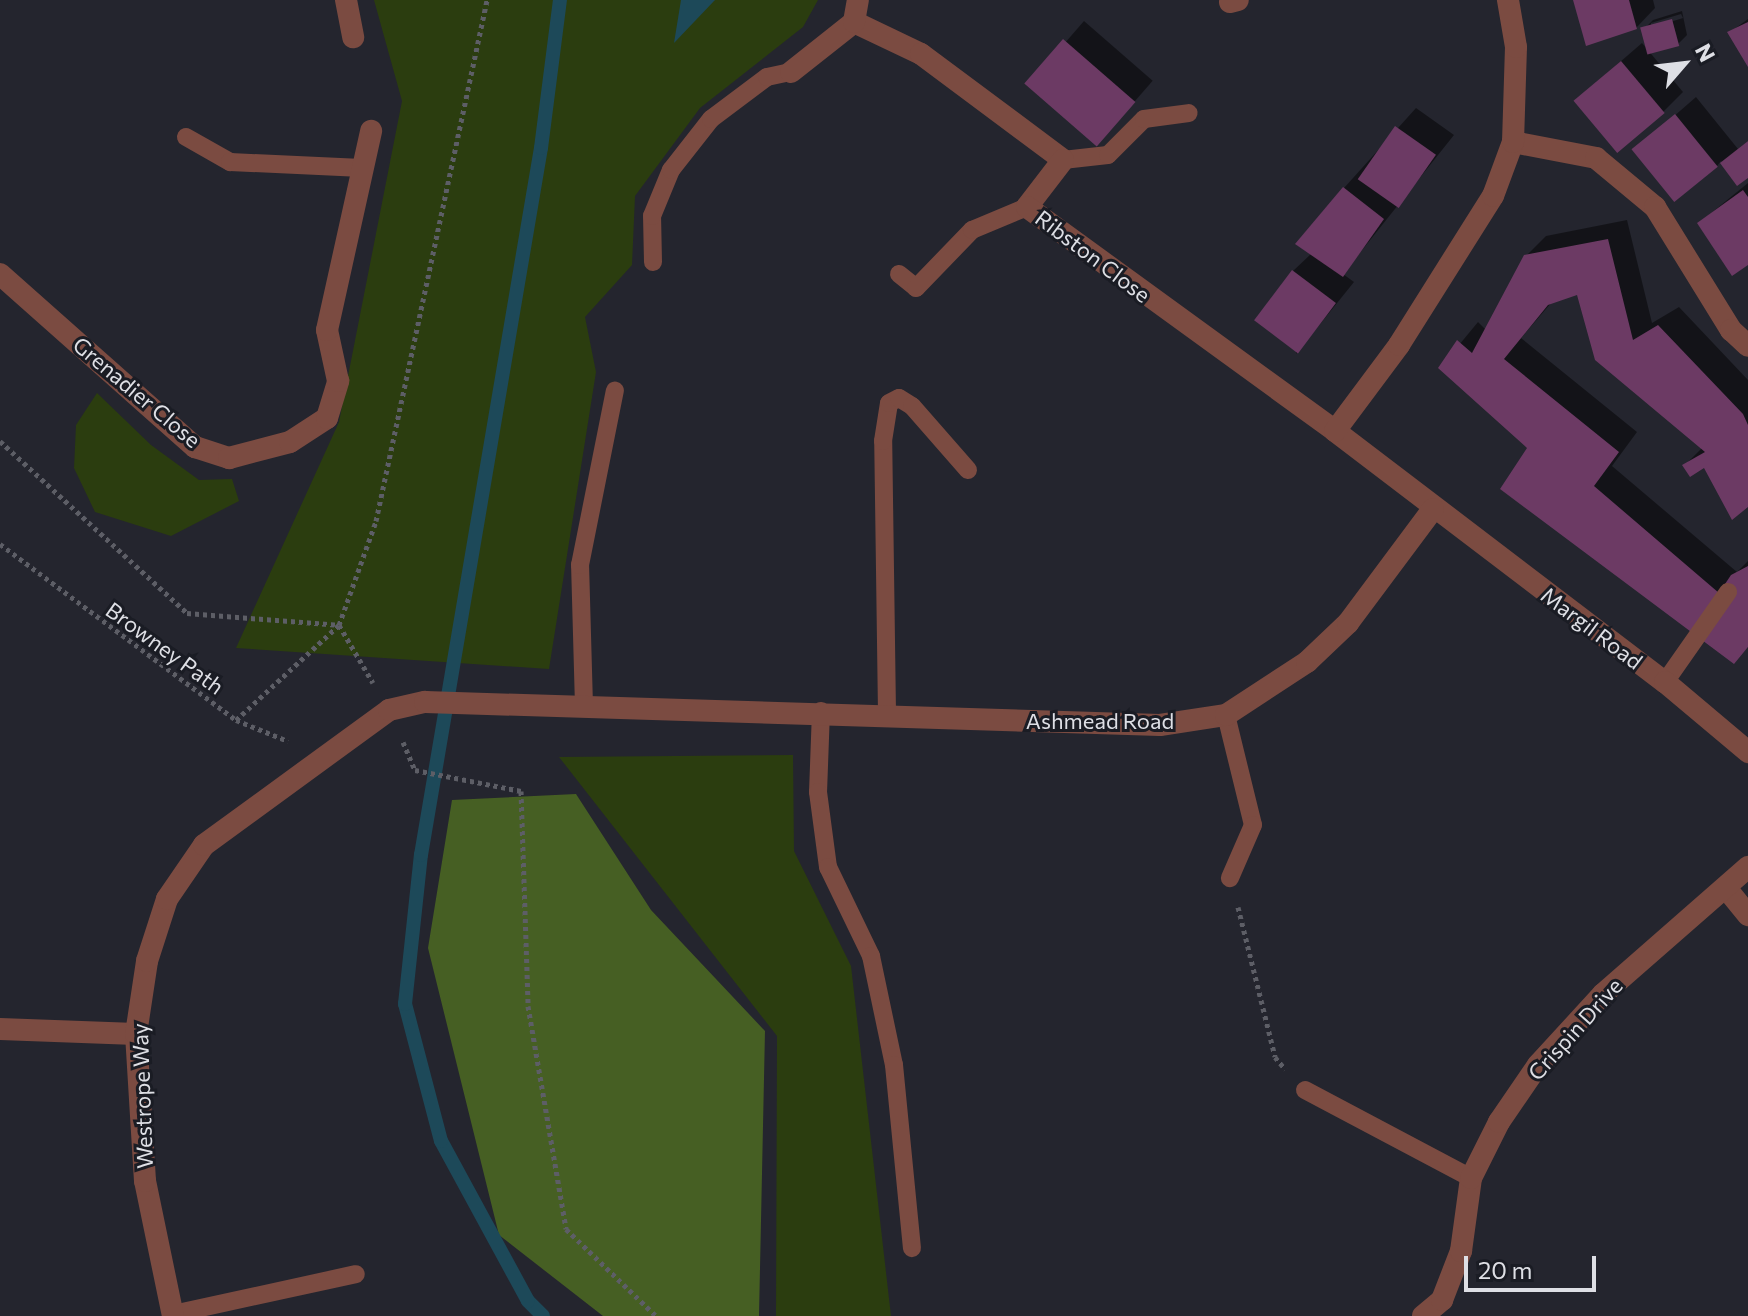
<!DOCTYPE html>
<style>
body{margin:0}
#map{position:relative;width:1748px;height:1316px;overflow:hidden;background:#24252e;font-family:Commissioner,sans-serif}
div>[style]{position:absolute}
.green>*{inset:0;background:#2b3d0f}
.forest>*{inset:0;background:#465f23}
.water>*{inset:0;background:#1d4959}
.shadow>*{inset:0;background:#0007;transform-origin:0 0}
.stream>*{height:14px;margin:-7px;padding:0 7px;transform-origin:7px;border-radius:7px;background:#1d4959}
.building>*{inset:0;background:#6c3a64;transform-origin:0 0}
.path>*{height:5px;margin-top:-2.5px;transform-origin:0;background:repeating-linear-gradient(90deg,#5d5e66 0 4px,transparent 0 8px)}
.service>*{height:18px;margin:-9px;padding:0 9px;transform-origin:9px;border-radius:9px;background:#7b4b41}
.minor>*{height:22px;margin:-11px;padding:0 11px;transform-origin:11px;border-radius:11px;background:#7b4b41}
span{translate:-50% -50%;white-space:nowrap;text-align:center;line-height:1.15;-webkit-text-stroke:6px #1a1c24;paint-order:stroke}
.street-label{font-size:22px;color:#dedfe5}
.north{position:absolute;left:1644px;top:24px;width:80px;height:80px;-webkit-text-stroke:6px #1a1c24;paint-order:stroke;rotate:62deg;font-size:22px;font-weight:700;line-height:32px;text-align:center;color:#dedfe5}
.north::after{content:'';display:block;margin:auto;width:28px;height:36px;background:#dedfe5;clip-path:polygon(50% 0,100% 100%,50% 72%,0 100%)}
.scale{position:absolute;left:1464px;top:1256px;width:132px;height:36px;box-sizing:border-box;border:4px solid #dedfe5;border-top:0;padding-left:10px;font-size:24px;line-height:28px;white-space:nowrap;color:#dedfe5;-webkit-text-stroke:6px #1a1c24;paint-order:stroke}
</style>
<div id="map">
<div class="green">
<div style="clip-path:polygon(374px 0,818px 0,803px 27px,700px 108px,635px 196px,632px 265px,585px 317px,596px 372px,549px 669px,236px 648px,339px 422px,402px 101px)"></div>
<div style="clip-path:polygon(97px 393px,151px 445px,199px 480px,232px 479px,239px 501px,171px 536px,95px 512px,74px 468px,76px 425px)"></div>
<div style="clip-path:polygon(793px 755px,794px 851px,851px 966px,891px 1316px,776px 1316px,777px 1036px,559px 757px)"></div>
</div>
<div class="forest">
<div style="clip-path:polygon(576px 794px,651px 910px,765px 1031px,759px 1316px,603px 1316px,499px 1235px,428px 948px,452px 800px)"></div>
</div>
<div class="water">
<div style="clip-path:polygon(681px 0,715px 0,674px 43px)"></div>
</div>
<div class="shadow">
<div style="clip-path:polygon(1575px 0,1653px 0,1655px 8px,1636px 28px)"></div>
<div style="clip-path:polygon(evenodd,1682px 11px,1687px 35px,1678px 44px,1644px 29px,1653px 20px,1682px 11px,1681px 14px,1683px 18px,1651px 28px,1651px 23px,1681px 14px)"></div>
<div style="clip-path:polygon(1748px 19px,1748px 63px,1729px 33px)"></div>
<div style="left:1084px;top:21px;width:91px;height:85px;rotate:41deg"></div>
<div style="clip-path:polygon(1642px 43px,1683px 92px,1663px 112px,1576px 100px)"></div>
<div style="clip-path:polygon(1696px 97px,1738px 149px,1748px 141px,1748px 176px,1738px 183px,1721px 161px,1717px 166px,1634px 151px)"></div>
<div style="clip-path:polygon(1416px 108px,1454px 135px,1343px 274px,1354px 282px,1296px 354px,1293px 271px,1312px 253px,1344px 188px)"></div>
<div style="clip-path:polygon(1748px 183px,1748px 262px,1699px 223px)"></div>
<div style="clip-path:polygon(1627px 220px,1652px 323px,1679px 307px,1748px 380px,1748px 507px,1705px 465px,1685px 465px,1703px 447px,1579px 293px,1552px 302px,1521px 338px,1637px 432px,1612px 466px,1737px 572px,1748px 561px,1748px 647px,1734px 662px,1529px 447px,1440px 368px,1478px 322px,1486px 330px,1526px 256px,1546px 236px)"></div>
</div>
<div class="stream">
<div style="left:543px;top:1316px;width:21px;rotate:-135deg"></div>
<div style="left:528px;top:1301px;width:182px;rotate:-118.5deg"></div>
<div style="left:441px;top:1141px;width:142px;rotate:-104.7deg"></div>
<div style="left:405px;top:1004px;width:150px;rotate:-83.9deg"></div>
<div style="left:421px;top:855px;width:717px;rotate:-80.37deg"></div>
<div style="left:541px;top:148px;width:149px;rotate:-82.7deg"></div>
</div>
<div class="building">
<div style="clip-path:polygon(1573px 0,1629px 0,1637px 29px,1586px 46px)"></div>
<div style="left:1672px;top:19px;width:28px;height:33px;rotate:75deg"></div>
<div style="clip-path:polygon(1748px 22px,1748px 67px,1727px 32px)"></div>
<div style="left:1063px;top:39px;width:96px;height:59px;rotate:41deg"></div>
<div style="left:1621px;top:61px;width:68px;height:62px;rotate:50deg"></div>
<div style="left:1675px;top:114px;width:68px;height:56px;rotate:51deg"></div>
<div style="left:1395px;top:126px;width:50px;height:65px;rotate:35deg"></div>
<div style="clip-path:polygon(1748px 141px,1748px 178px,1737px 186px,1720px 163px)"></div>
<div style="clip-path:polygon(1343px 187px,1384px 219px,1343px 277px,1295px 244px)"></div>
<div style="clip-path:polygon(1743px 190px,1748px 197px,1748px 265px,1732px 276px,1697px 223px)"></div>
<div style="clip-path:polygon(1608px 239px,1633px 340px,1658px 325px,1743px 414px,1748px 425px,1748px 507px,1732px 520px,1704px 468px,1690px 477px,1682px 465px,1705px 452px,1595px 360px,1577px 295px,1548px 305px,1504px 359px,1619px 452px,1594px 486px,1719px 593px,1731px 575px,1748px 566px,1748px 647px,1734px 664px,1500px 489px,1527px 448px,1438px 368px,1457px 340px,1472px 353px,1524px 255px)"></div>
<div style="left:1292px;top:270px;width:55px;height:63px;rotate:37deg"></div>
</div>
<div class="path">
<div style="left:0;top:441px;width:254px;rotate:42.6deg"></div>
<div style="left:187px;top:613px;width:151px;rotate:4.5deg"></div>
<div style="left:0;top:544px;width:294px;rotate:36.7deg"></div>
<div style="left:236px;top:720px;width:56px;rotate:22deg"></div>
<div style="left:339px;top:625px;width:67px;rotate:59.6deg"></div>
<div style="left:236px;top:720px;width:140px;rotate:-42.7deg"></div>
<div style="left:339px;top:625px;width:110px;rotate:-70.4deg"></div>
<div style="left:376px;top:521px;width:533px;rotate:-77.97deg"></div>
<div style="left:403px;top:742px;width:30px;rotate:67deg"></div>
<div style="left:415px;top:770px;width:108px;rotate:11.2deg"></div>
<div style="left:521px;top:791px;width:215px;rotate:88.1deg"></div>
<div style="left:528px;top:1006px;width:226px;rotate:80.3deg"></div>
<div style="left:566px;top:1229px;width:125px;rotate:44deg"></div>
<div style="left:1238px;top:907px;width:154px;rotate:76.1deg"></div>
<div style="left:1275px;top:1057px;width:16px;rotate:50deg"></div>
</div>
<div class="service">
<div style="left:186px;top:137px;width:51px;rotate:29.6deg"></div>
<div style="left:230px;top:162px;width:132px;rotate:2.6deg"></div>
<div style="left:1063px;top:160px;width:45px;rotate:-6.3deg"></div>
<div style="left:1108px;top:155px;width:51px;rotate:-45deg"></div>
<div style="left:1144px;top:119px;width:45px;rotate:-7.6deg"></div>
<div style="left:653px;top:262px;width:46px;rotate:-91.2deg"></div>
<div style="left:652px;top:216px;width:50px;rotate:-67.6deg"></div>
<div style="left:671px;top:170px;width:65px;rotate:-51.9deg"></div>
<div style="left:711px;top:119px;width:70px;rotate:-36.9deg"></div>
<div style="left:767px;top:77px;width:25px;rotate:-12deg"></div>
<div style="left:899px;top:274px;width:22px;rotate:39deg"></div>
<div style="left:916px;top:288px;width:81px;rotate:-46deg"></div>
<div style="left:972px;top:230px;width:60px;rotate:-22.7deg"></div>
<div style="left:1665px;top:682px;width:110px;rotate:-55deg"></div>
<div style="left:584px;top:706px;width:141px;rotate:-91.6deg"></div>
<div style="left:580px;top:565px;width:178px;rotate:-78.7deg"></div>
<div style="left:821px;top:711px;width:81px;rotate:92.1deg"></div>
<div style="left:818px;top:792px;width:76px;rotate:82.4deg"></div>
<div style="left:828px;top:867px;width:99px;rotate:64.2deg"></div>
<div style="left:871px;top:956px;width:111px;rotate:78.1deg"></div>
<div style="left:894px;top:1065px;width:184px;rotate:84.4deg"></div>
<div style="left:887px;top:713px;width:272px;rotate:-90.8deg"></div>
<div style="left:883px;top:441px;width:38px;rotate:-81deg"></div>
<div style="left:889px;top:403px;width:11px;rotate:-27deg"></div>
<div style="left:899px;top:398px;width:15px;rotate:32deg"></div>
<div style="left:912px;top:406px;width:85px;rotate:48.8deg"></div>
<div style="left:1226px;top:715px;width:113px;rotate:76.2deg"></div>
<div style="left:1253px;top:825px;width:58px;rotate:113.5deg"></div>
<div style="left:1305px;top:1090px;width:188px;rotate:27.9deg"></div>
<div style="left:173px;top:1314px;width:187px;rotate:-12.3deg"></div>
</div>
<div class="minor">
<div style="left:346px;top:0;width:38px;rotate:79deg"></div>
<div style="left:1230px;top:2px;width:8px;rotate:-14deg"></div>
<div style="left:854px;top:22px;width:74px;rotate:25.5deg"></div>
<div style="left:921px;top:54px;width:177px;rotate:36.7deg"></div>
<div style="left:1063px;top:160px;width:59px;rotate:127.5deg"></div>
<div style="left:1027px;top:207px;width:381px;rotate:36deg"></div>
<div style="left:1335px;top:431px;width:415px;rotate:37.3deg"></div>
<div style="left:1665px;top:682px;width:109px;rotate:40.1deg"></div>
<div style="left:791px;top:72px;width:80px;rotate:-38.4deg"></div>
<div style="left:854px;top:22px;width:22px;rotate:-80deg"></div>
<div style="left:1513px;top:142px;width:85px;rotate:10.9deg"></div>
<div style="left:1596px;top:158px;width:77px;rotate:39.7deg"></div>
<div style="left:1655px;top:207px;width:145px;rotate:58.3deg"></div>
<div style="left:1731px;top:330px;width:23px;rotate:43deg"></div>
<div style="left:0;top:274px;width:261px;rotate:41.6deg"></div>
<div style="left:195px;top:447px;width:36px;rotate:18deg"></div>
<div style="left:229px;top:458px;width:63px;rotate:-14.7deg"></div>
<div style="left:290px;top:442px;width:44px;rotate:-33deg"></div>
<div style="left:327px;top:418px;width:39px;rotate:-73deg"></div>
<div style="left:338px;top:381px;width:52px;rotate:-102.2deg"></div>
<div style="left:327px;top:330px;width:204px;rotate:-77.5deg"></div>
<div style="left:1335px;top:431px;width:107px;rotate:-53.3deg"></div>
<div style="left:1399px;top:345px;width:176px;rotate:-57.8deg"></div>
<div style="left:1493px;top:196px;width:58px;rotate:-69.7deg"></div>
<div style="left:1513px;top:142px;width:95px;rotate:-88.2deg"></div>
<div style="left:1516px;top:47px;width:48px;rotate:-99.7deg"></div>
<div style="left:1726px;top:888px;width:35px;rotate:51deg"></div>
<div style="left:0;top:1029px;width:136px;rotate:2.1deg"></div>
<div style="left:173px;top:1316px;width:138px;rotate:-101.7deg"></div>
<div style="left:145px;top:1181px;width:147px;rotate:-93.5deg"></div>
<div style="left:136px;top:1034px;width:74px;rotate:-81.4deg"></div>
<div style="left:147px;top:961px;width:65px;rotate:-72.1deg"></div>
<div style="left:167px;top:899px;width:65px;rotate:-55.6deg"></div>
<div style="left:204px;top:845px;width:229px;rotate:-36.1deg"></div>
<div style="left:389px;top:710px;width:37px;rotate:-13deg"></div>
<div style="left:425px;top:702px;width:735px;rotate:1.79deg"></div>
<div style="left:1160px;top:725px;width:67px;rotate:-8.6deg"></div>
<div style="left:1226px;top:715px;width:97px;rotate:-33.2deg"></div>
<div style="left:1307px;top:662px;width:57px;rotate:-43.6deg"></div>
<div style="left:1348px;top:623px;width:142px;rotate:-53.3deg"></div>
<div style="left:1423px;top:1316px;width:25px;rotate:-40deg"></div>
<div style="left:1442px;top:1300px;width:53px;rotate:-68.8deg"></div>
<div style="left:1461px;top:1251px;width:74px;rotate:-82.2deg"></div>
<div style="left:1471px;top:1178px;width:63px;rotate:-63.4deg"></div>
<div style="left:1499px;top:1122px;width:69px;rotate:-55.6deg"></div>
<div style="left:1538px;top:1065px;width:96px;rotate:-47.5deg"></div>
<div style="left:1603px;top:994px;width:193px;rotate:-41.2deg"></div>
</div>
<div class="street-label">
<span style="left:1093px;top:256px;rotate:37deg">Ribston Close</span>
<span style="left:137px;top:392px;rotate:40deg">Grenadier Close</span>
<span style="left:1592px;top:628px;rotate:37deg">Margil Road</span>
<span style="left:165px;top:648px;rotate:36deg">Browney Path</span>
<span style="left:1100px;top:721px">Ashmead Road</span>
<span style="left:1575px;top:1029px;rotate:-48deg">Crispin Drive</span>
<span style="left:142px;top:1096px;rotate:-92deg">Westrope Way</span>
</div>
<div class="north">N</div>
<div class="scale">20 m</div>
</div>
